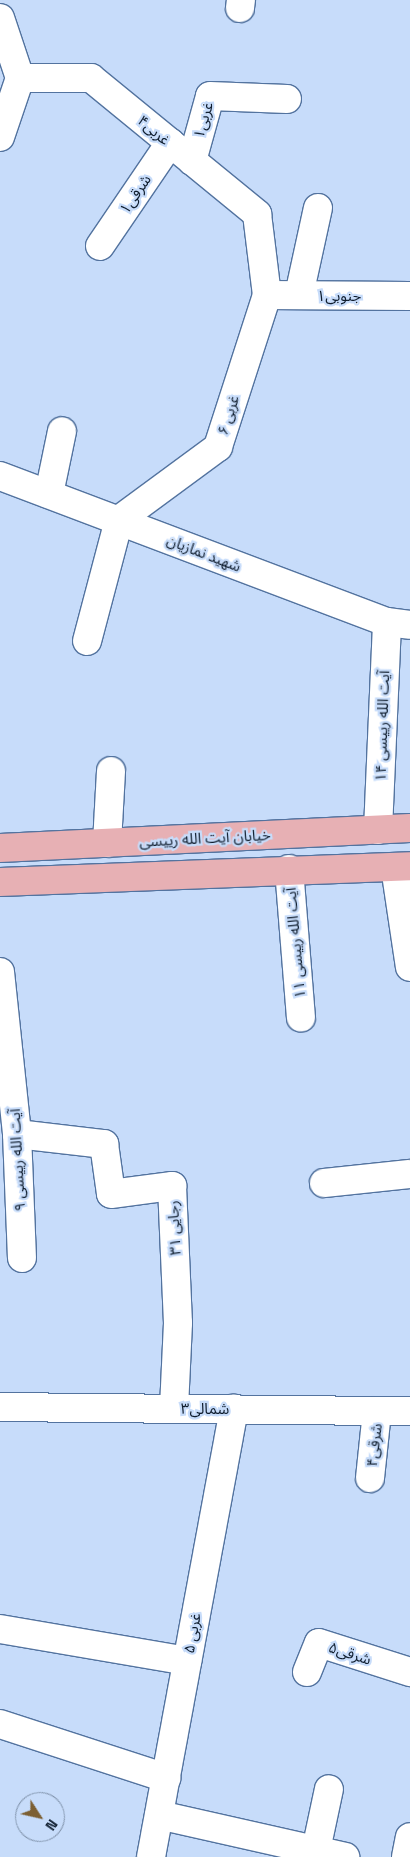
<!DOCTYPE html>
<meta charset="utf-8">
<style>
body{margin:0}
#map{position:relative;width:410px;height:1857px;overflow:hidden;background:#c7dcfa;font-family:"Space Grotesk","Noto Sans Arabic",sans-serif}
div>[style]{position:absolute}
.roads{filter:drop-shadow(1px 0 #53739f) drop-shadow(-1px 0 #53739f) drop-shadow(0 1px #53739f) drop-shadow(0 -1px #53739f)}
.minor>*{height:28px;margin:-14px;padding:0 14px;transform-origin:14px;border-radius:14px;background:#fff}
.major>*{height:28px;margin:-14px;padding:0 14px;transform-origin:14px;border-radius:14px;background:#e7b0b4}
span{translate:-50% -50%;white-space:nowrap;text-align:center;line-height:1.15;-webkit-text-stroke:4.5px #c7dcfa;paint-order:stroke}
.street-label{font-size:15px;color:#0f1d2e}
.north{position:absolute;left:15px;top:1792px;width:50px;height:50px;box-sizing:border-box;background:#c7dcfa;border:1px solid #7d90a8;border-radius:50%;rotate:125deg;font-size:14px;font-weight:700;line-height:20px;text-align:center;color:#0f1d2e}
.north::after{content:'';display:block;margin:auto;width:18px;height:22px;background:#7c5f32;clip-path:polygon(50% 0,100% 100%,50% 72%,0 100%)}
</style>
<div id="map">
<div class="roads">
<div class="minor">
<div style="left:240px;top:8px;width:8px;rotate:-83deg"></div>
<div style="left:0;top:18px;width:63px;rotate:71.6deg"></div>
<div style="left:20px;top:78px;width:71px"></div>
<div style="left:91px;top:78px;width:215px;rotate:39.3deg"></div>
<div style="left:257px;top:214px;width:82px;rotate:83deg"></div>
<div style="left:267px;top:295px;width:160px;rotate:107.9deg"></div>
<div style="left:218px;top:447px;width:123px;rotate:143.6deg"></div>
<div style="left:119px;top:520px;width:125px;rotate:104.8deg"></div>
<div style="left:0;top:137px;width:62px;rotate:-71.3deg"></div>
<div style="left:192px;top:161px;width:67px;rotate:-74.5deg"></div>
<div style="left:210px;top:96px;width:77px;rotate:2.2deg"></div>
<div style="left:100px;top:246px;width:125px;rotate:-55.8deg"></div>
<div style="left:267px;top:295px;width:143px;rotate:0.4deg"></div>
<div style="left:299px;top:295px;width:89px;rotate:-77.7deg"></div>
<div style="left:0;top:476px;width:414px;rotate:20.7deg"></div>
<div style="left:387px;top:622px;width:23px;rotate:7deg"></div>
<div style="left:49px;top:494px;width:64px;rotate:-78.3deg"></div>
<div style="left:378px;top:830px;width:208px;rotate:-87.5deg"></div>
<div style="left:107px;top:843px;width:72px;rotate:-86.8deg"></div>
<div style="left:395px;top:867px;width:101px;rotate:81.5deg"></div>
<div style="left:289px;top:869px;width:149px;rotate:85.4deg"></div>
<div style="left:0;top:972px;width:163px;rotate:84deg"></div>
<div style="left:17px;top:1134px;width:124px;rotate:87.7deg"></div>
<div style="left:17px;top:1134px;width:88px;rotate:6.6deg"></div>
<div style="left:104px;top:1144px;width:50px;rotate:82deg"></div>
<div style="left:111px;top:1194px;width:62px;rotate:-7.5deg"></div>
<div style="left:172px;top:1186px;width:137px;rotate:87.5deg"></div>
<div style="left:178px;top:1323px;width:86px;rotate:92.7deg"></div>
<div style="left:324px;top:1183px;width:86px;rotate:-6deg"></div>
<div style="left:0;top:1407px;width:410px;rotate:0.6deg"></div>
<div style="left:370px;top:1478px;width:67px;rotate:-84deg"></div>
<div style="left:0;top:1629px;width:190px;rotate:9.7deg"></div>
<div style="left:307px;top:1672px;width:31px;rotate:-68deg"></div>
<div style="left:319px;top:1643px;width:96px;rotate:17.7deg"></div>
<div style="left:0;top:1724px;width:175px;rotate:18deg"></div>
<div style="left:159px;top:1815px;width:191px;rotate:12.7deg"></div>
<div style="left:316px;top:1850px;width:62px;rotate:-78deg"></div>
<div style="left:151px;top:1857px;width:456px;rotate:-79.5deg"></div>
<div style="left:406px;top:1857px;width:20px;rotate:-79deg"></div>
</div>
<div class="major">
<div style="left:0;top:848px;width:410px;rotate:-2.8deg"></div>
<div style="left:0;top:882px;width:410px;rotate:-2.2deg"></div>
</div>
</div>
<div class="street-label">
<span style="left:203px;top:120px;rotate:-74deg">غربی۱</span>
<span style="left:154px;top:130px;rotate:40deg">غربی۴</span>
<span style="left:135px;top:194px;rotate:-56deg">شرقی۱</span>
<span style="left:339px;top:296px">جنوبی۱</span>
<span style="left:228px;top:415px;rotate:-72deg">غربی ۶</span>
<span style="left:204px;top:553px;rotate:21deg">شهید نمازیان</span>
<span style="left:382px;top:726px;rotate:-88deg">آیت الله رییسی ۱۴</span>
<span style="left:205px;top:838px;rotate:-3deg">خیابان آیت الله رییسی</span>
<span style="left:295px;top:943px;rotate:-95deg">آیت الله رییسی ۱۱</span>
<span style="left:17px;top:1160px;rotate:-93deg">آیت الله رییسی ۹</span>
<span style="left:174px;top:1228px;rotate:-93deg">رجایی ۳۱</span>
<span style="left:205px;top:1409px">شمالی۳</span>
<span style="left:374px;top:1445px;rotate:-83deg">شرقی۴</span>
<span style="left:192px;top:1633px;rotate:-80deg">غربی ۵</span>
<span style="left:350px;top:1653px;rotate:18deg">شرقی۵</span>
</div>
<div class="north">N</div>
</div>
